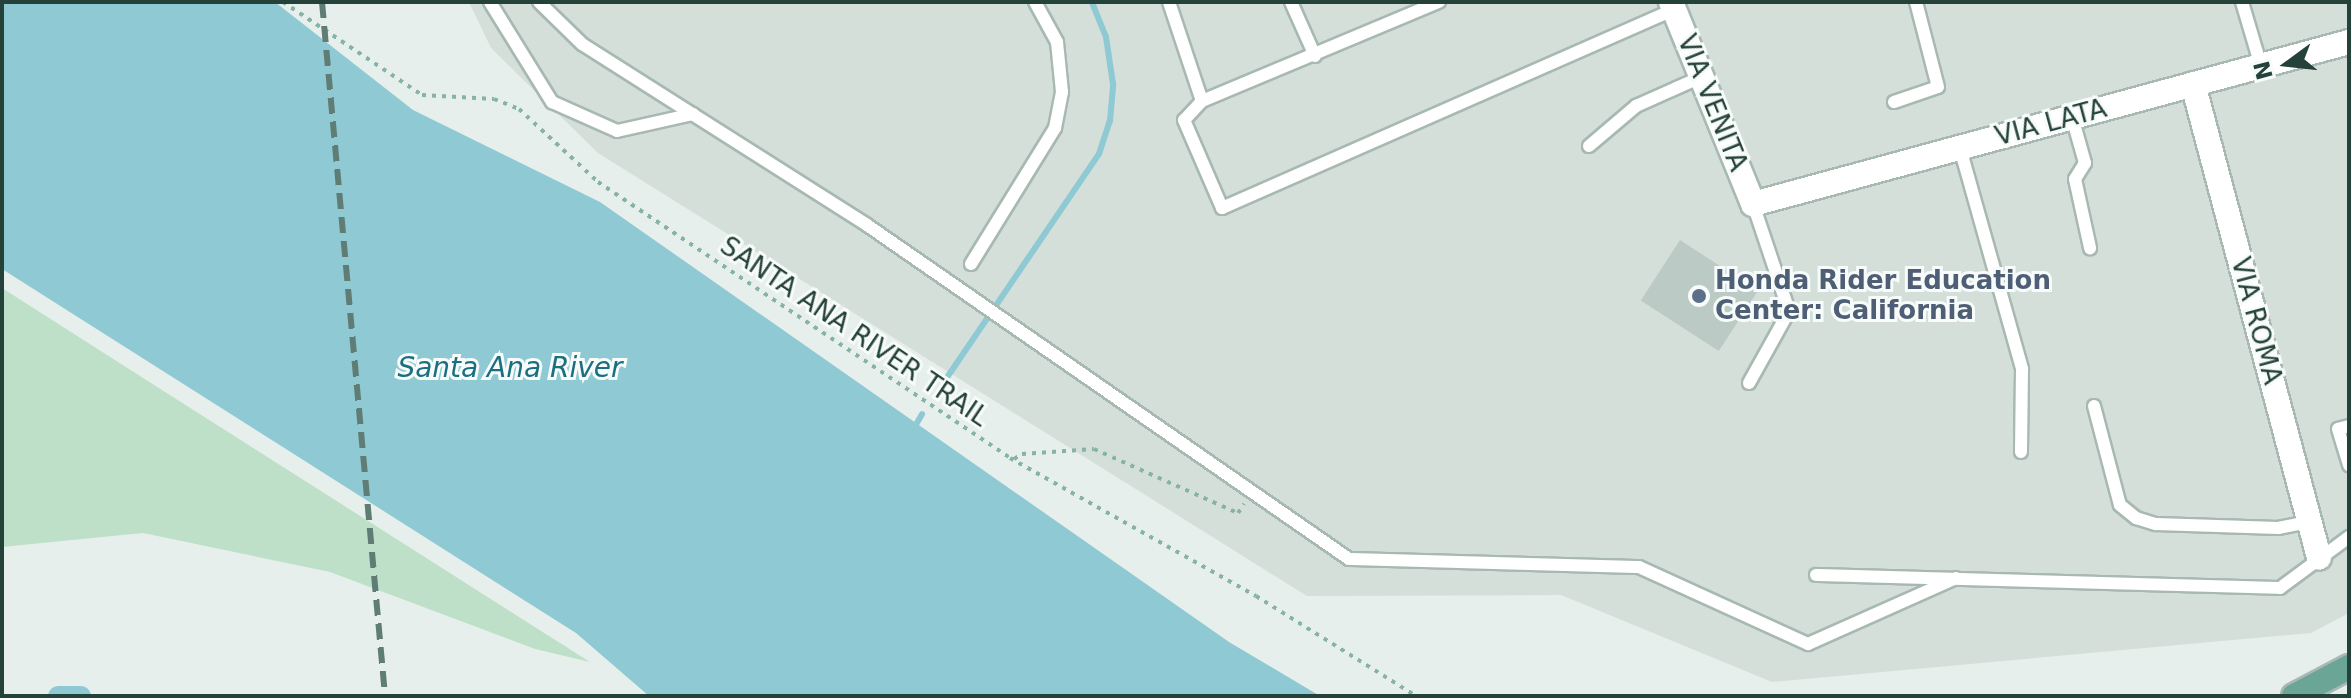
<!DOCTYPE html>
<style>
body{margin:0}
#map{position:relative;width:2351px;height:698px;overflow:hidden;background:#e6efeb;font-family:"DejaVu Sans",sans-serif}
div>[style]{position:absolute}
.built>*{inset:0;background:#d4dfda}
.green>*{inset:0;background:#bfe0c8}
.water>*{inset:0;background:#8ec9d4}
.stream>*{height:6px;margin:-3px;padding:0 3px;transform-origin:3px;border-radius:3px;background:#8ec9d4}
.canal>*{height:20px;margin:-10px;padding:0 10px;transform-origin:10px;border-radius:10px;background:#8ec9d4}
.building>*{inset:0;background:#bbcac4;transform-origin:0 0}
.path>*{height:4px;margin-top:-2px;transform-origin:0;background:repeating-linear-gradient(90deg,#86b3a5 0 4px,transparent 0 10px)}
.roads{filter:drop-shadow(2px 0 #a8b8b2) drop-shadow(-2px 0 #a8b8b2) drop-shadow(0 2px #a8b8b2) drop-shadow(0 -2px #a8b8b2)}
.lane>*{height:12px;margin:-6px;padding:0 6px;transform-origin:6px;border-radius:6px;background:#fff}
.street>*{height:24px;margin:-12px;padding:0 12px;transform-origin:12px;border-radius:12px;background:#fff}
.primary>*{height:24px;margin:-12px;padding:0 12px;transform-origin:12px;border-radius:12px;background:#6aa596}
.rail>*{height:6px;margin-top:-3px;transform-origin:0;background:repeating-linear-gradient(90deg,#5f7d75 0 16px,transparent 0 24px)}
.dots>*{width:22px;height:22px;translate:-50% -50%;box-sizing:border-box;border:4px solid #f7fbf9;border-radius:50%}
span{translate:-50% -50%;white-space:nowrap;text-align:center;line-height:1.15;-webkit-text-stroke:6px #f7fbf9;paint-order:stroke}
.street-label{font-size:26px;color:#24423a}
.service-label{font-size:26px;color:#4e5e75;font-weight:700}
.left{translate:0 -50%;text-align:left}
.water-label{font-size:28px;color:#1c6f80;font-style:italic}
.frame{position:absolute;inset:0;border:4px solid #24423a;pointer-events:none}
.north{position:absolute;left:2247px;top:24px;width:80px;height:80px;-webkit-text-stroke:6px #f7fbf9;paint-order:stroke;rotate:255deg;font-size:22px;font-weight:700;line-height:32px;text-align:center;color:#24423a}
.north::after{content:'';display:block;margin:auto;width:28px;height:36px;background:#24423a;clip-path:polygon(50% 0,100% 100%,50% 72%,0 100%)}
</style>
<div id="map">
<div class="built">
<div style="clip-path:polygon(469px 2px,2349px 2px,2349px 613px,2311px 633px,1772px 682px,1561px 595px,1307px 596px,598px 153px,491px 48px)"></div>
</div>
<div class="green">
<div style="clip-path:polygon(2px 288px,140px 376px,590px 662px,535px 649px,330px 572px,143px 533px,2px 547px)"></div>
</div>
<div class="water">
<div style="clip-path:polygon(2px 2px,275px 2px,413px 110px,600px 202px,1229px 642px,1320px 696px,649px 696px,576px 633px,2px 269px)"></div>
</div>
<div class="stream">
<div style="left:948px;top:376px;width:268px;rotate:-55.8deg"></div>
<div style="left:1099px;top:154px;width:35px;rotate:-72deg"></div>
<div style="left:1110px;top:121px;width:37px;rotate:-85deg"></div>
<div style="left:1113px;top:84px;width:48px;rotate:-98.5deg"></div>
<div style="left:1106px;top:37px;width:38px;rotate:-112deg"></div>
<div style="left:914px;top:428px;width:16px;rotate:-60deg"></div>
</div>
<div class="canal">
<div style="left:58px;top:696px;width:23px"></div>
</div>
<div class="building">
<div style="left:1680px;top:240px;width:93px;height:72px;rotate:33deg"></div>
</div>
<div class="path">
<div style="left:283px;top:2px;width:167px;rotate:33.8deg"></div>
<div style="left:422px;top:95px;width:72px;rotate:3.2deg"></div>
<div style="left:494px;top:99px;width:27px;rotate:22deg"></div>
<div style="left:519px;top:109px;width:108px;rotate:42.7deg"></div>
<div style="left:598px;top:182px;width:496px;rotate:33.8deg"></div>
<div style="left:1010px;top:458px;width:282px;rotate:29.3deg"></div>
<div style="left:1256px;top:596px;width:189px;rotate:32deg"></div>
<div style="left:1014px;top:459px;width:9px;rotate:-32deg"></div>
<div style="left:1022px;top:454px;width:72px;rotate:-4deg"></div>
<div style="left:1094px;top:449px;width:158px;rotate:24deg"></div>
<div style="left:1238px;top:513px;width:11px;rotate:-56deg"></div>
</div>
<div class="roads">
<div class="lane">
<div style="left:490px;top:2px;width:118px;rotate:58.2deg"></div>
<div style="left:552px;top:102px;width:71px;rotate:24deg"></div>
<div style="left:617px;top:131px;width:78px;rotate:-12.6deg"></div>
<div style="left:539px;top:2px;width:60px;rotate:44.3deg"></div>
<div style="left:582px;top:44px;width:338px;rotate:32.4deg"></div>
<div style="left:867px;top:225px;width:586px;rotate:34.72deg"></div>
<div style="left:1349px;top:559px;width:290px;rotate:1.6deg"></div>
<div style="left:1639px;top:567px;width:186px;rotate:24.5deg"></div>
<div style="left:1808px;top:644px;width:162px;rotate:-24deg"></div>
<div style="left:1169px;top:2px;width:104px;rotate:71.6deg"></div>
<div style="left:1202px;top:101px;width:26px;rotate:133deg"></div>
<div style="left:1184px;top:120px;width:96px;rotate:66.6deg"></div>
<div style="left:1222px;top:208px;width:493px;rotate:-23.7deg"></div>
<div style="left:1291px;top:2px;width:59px;rotate:66deg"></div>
<div style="left:2242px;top:2px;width:67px;rotate:73.5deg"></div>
<div style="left:1202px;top:101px;width:257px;rotate:-22.7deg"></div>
<div style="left:1894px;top:102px;width:46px;rotate:-18.8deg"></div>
<div style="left:1938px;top:87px;width:88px;rotate:-104.5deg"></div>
<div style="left:2072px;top:117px;width:48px;rotate:74.2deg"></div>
<div style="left:2085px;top:163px;width:19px;rotate:122deg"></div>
<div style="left:2075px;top:179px;width:71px;rotate:77.7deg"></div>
<div style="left:1589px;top:146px;width:62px;rotate:-40.4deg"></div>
<div style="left:1636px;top:106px;width:71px;rotate:-24deg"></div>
<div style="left:1960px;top:148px;width:230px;rotate:74.3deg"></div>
<div style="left:2022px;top:369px;width:83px;rotate:90.7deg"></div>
<div style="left:971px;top:264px;width:160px;rotate:-58.3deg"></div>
<div style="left:1055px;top:128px;width:37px;rotate:-79deg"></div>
<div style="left:1062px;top:92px;width:50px;rotate:-95.7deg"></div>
<div style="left:1057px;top:42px;width:46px;rotate:-118.8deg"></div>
<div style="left:1749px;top:383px;width:82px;rotate:-60.9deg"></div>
<div style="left:1789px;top:311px;width:113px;rotate:-108.6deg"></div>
<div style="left:2094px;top:406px;width:102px;rotate:75.3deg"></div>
<div style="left:2120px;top:505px;width:21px;rotate:39deg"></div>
<div style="left:2136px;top:518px;width:21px;rotate:17deg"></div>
<div style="left:2156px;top:524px;width:122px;rotate:1.9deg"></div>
<div style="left:2278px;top:528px;width:33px;rotate:-11deg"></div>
<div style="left:2349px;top:426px;width:11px;rotate:165deg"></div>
<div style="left:2338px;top:429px;width:38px;rotate:73deg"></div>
<div style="left:1816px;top:575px;width:464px;rotate:1.6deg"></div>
<div style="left:2280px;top:588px;width:86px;rotate:-36.5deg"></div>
</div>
<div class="street">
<div style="left:1671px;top:2px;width:218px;rotate:67.9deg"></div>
<div style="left:1753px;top:204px;width:618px;rotate:-15.21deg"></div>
<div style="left:2193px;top:84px;width:490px;rotate:75.1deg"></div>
</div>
<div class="primary">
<div style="left:2294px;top:696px;width:62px;rotate:-27.8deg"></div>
</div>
</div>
<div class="rail">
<div style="left:322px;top:2px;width:697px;rotate:84.81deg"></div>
</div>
<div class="dots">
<div style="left:1699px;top:296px;background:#5c6f8a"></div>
</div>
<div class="street-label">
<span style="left:1712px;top:103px;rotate:68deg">VIA VENITA</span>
<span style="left:2051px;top:123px;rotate:-15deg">VIA LATA</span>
<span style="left:2256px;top:321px;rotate:75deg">VIA ROMA</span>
<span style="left:854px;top:332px;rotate:34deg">SANTA ANA RIVER TRAIL</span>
</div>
<div class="service-label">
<span class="left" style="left:1715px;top:296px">Honda Rider Education<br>Center: California</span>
</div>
<div class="water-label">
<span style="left:510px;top:368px">Santa Ana River</span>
</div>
<div class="frame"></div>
<div class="north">N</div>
</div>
